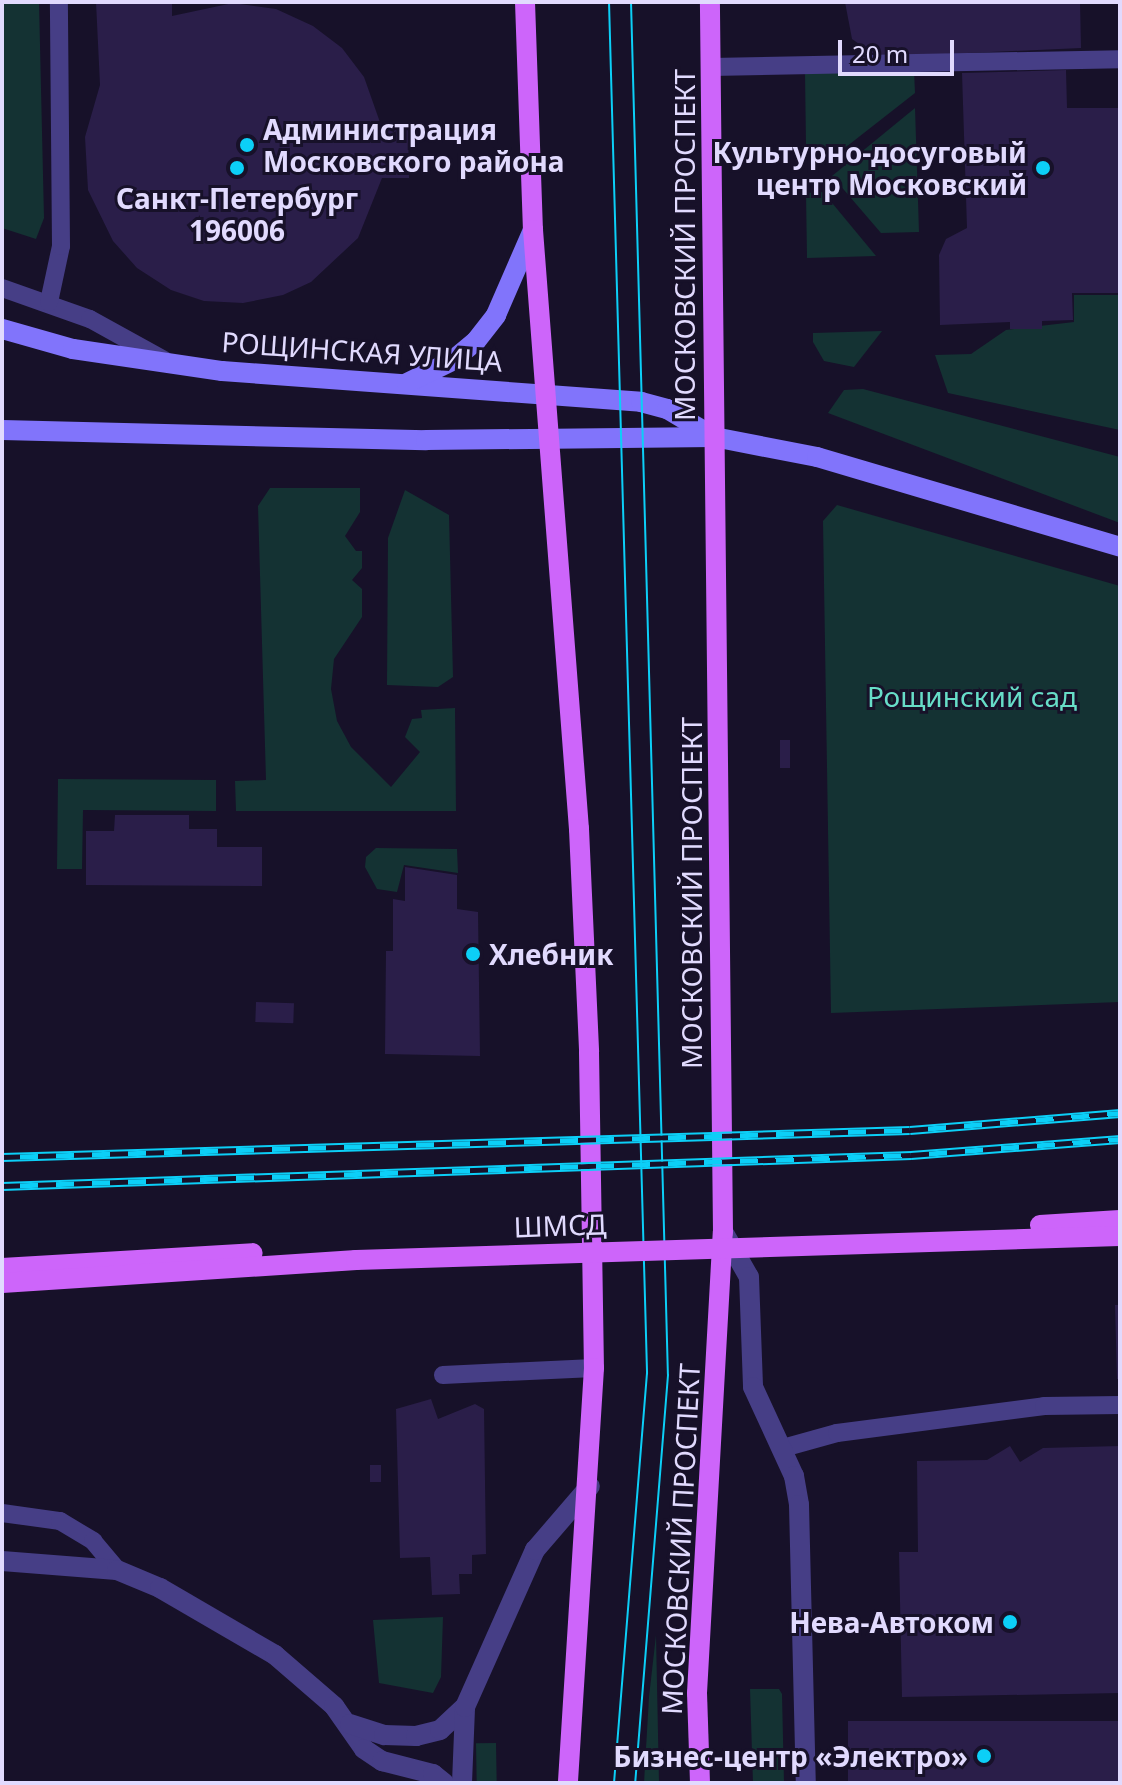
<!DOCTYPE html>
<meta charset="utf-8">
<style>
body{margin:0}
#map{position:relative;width:1122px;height:1785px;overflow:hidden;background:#171129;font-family:"Noto Sans",sans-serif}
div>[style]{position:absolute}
.green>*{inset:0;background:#143233;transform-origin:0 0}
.building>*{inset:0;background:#2a1e49;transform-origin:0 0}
.lane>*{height:18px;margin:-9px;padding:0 9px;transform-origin:9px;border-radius:9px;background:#463e86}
.street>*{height:20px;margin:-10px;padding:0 10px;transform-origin:10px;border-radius:10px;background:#463e86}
.secondary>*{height:20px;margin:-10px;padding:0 10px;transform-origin:10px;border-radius:10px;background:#8174fb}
.primary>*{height:20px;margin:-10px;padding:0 10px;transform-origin:10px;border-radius:10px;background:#cd65fa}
.tram>*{height:2px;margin:-1px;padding:0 1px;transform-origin:1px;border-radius:1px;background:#0ccff7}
.rail>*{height:9px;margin-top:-4.5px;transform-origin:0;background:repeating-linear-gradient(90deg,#171129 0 18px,#0ccff7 0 36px);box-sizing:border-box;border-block:2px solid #0ccff7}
.primary-bridge>*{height:20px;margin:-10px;padding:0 10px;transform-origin:10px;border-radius:10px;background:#cd65fa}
.dots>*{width:22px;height:22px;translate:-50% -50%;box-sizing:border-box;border:4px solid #171129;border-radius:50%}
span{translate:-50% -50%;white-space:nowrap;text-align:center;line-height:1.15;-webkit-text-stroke:6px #171129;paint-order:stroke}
.poi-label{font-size:28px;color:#e1dafe;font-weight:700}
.left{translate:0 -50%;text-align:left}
.right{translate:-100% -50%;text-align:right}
.street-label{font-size:28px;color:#e1dafe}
.park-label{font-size:28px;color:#67ddc8}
.frame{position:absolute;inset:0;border:4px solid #e1dafe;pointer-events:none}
.scale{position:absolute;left:838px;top:40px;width:116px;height:36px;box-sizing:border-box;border:4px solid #e1dafe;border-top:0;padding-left:10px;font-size:24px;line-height:28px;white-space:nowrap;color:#e1dafe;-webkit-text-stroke:6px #171129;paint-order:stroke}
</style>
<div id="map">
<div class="green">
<div style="clip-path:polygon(2px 2px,39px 2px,44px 218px,36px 239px,2px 228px)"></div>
<div style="clip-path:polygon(914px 70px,915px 93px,823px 165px,806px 146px,805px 72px)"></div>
<div style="clip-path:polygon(915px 108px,919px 232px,881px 233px,832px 176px)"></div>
<div style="clip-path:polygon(823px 192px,876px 256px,807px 258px,806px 193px)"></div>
<div style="clip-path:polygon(1074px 295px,1120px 295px,1120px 430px,948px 393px,935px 355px,971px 354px,1006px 330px,1074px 322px)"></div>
<div style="clip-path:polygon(882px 331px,854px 367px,824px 361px,813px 342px,813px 333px)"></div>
<div style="clip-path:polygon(863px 389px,1120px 457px,1120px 523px,828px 413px,844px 390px)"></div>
<div style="clip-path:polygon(270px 488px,360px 488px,360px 512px,345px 536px,356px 551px,362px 551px,362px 568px,352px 580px,362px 589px,362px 617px,334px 659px,331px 689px,337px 721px,351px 747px,391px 787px,420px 752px,405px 737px,412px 719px,422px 718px,421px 710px,455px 708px,456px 811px,236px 811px,235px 781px,266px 780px,258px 506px)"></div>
<div style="clip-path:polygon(405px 490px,449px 515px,453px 677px,438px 687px,387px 685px,388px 538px)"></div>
<div style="clip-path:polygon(837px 505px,1120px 586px,1120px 1002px,831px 1013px,823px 521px)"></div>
<div style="clip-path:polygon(58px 779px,216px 780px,216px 811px,83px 810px,82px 869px,57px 869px)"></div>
<div style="clip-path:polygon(376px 848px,457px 849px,458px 873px,404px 865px,397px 892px,377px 889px,365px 867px,366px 857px)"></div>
<div style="clip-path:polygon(443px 1617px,441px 1677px,433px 1693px,379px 1683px,373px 1620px)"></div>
<div style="clip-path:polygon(656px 1635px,659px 1783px,644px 1783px,649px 1697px)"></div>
<div style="clip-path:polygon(750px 1689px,779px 1689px,782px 1694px,784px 1783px,753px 1783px)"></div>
<div style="left:496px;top:1743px;width:40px;height:20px;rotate:89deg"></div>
</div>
<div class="building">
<div style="clip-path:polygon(96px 2px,172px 2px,172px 16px,233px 3px,276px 9px,313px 26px,342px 48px,364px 77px,382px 128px,408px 127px,409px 178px,382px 178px,358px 238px,311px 282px,283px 295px,243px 303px,204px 301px,171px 290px,137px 268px,113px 241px,88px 190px,85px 137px,100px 85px)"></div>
<div style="clip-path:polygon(845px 2px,1080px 2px,1081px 48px,878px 57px,852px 39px)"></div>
<div style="clip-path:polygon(1066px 70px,1067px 108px,1120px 108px,1120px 293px,1072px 293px,1073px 320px,1042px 321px,1042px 329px,1010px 329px,1010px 322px,940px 325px,939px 255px,946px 239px,967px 228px,962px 73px)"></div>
<div style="left:780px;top:740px;width:10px;height:28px"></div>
<div style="clip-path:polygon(115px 815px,189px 815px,189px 829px,217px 829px,217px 847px,262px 847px,262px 886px,86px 885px,86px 831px,114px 831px)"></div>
<div style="clip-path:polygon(405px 867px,457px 875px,457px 909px,478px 912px,480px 1056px,385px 1054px,386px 951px,393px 951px,393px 899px,405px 901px)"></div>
<div style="left:256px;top:1002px;width:38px;height:20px;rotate:2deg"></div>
<div style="clip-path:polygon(1115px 1305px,1120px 1305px,1120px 1379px,1117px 1379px)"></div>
<div style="clip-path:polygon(431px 1399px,438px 1419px,475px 1404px,484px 1409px,486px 1554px,472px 1555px,472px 1574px,459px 1574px,460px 1594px,432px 1595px,430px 1557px,400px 1558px,396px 1409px)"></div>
<div style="clip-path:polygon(1010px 1446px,1020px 1462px,1043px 1448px,1120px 1446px,1120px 1693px,902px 1697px,899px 1552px,918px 1552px,917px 1461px,987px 1460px)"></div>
<div style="left:370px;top:1465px;width:11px;height:17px"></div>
<div style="left:1120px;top:1721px;width:62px;height:272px;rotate:90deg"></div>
</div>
<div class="lane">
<div style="left:711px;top:67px;width:409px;rotate:-1.1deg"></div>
<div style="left:2px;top:288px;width:93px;rotate:19.4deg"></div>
<div style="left:90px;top:319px;width:85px;rotate:29deg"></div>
<div style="left:49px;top:302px;width:57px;rotate:-77.9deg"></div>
<div style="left:61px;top:246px;width:244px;rotate:-90.5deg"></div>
<div style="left:443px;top:1375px;width:151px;rotate:-2.7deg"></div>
<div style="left:783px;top:1448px;width:56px;rotate:-15.5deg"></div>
<div style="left:837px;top:1433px;width:209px;rotate:-7.4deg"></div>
<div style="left:1044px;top:1406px;width:76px;rotate:-0.8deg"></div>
<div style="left:2px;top:1513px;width:59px;rotate:7.9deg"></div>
<div style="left:60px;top:1521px;width:39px;rotate:31deg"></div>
<div style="left:93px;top:1541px;width:38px;rotate:50deg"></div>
</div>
<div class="street">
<div style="left:725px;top:1235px;width:48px;rotate:60.3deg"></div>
<div style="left:749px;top:1277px;width:110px;rotate:87.9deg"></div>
<div style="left:753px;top:1387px;width:98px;rotate:65.3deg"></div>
<div style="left:794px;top:1476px;width:29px;rotate:80deg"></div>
<div style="left:799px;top:1505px;width:278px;rotate:88.6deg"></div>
<div style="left:2px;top:1561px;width:115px;rotate:4.5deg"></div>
<div style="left:117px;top:1570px;width:47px;rotate:22.7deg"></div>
<div style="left:160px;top:1588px;width:133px;rotate:30.2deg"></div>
<div style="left:275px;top:1655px;width:78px;rotate:40.8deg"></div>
<div style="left:334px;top:1706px;width:52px;rotate:55.1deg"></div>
<div style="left:364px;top:1749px;width:22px;rotate:34deg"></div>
<div style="left:382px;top:1761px;width:53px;rotate:14.3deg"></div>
<div style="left:433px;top:1774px;width:14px;rotate:39deg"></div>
<div style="left:350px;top:1724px;width:36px;rotate:18deg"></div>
<div style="left:384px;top:1735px;width:32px;rotate:2deg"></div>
<div style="left:416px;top:1736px;width:25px;rotate:-14deg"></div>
<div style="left:440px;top:1730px;width:34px;rotate:-43deg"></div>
<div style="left:462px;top:1783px;width:76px;rotate:-87.7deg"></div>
<div style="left:465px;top:1707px;width:172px;rotate:-66deg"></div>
<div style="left:535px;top:1550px;width:84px;rotate:-49.3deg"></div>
</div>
<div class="secondary">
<div style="left:2px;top:329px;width:74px;rotate:15.7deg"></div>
<div style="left:73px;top:349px;width:151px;rotate:8.4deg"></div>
<div style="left:222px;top:371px;width:420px;rotate:4.2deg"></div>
<div style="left:641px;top:402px;width:27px;rotate:15deg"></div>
<div style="left:667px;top:409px;width:55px;rotate:30.8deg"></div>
<div style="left:407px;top:383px;width:50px;rotate:-26.1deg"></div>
<div style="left:452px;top:361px;width:31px;rotate:-40deg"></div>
<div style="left:476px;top:341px;width:33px;rotate:-52deg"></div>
<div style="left:496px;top:315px;width:93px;rotate:-66.5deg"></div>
<div style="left:2px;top:430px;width:424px;rotate:1.4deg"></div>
<div style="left:426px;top:440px;width:288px;rotate:-0.6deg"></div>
<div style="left:714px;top:437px;width:105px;rotate:11deg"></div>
<div style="left:817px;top:457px;width:316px;rotate:16.5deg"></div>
</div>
<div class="primary">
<div style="left:525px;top:2px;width:228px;rotate:88deg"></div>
<div style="left:533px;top:230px;width:601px;rotate:85.61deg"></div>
<div style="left:579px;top:829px;width:223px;rotate:87.4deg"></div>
<div style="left:589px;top:1052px;width:316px;rotate:89.1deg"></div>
<div style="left:594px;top:1368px;width:416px;rotate:93.6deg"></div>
<div style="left:700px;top:1783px;width:90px;rotate:-91.9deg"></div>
<div style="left:697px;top:1693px;width:462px;rotate:-86.8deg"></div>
<div style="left:723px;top:1232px;width:1230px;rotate:-90.61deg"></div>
</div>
<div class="tram">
<div style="left:609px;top:2px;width:1372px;rotate:88.41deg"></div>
<div style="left:647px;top:1373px;width:411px;rotate:94.6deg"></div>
<div style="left:631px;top:2px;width:1373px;rotate:88.46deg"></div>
<div style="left:668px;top:1375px;width:409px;rotate:94.6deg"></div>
</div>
<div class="rail">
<div style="left:2px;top:1157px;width:908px;rotate:-1.7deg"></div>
<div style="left:910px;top:1130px;width:211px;rotate:-4.6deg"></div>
<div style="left:2px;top:1186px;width:910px;rotate:-1.95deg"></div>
<div style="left:911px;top:1155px;width:210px;rotate:-4.4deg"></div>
</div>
<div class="primary-bridge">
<div style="left:1040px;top:1225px;width:80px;rotate:-3.6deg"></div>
<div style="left:2px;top:1268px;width:251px;rotate:-3.4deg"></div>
<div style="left:2px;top:1283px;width:355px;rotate:-3.7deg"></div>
<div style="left:356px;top:1260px;width:764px;rotate:-1.8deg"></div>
</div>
<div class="dots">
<div style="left:247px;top:145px;background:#0ccff7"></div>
<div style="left:237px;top:168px;background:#0ccff7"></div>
<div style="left:1043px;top:168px;background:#0ccff7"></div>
<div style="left:473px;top:954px;background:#0ccff7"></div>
<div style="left:1010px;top:1622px;background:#0ccff7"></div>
<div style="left:984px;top:1756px;background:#0ccff7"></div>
</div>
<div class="poi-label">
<span class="left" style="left:263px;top:145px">Администрация<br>Московского района</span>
<span class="right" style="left:1027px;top:168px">Культурно-досуговый<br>центр Московский</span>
<span style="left:237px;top:214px">Санкт-Петербург<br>196006</span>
<span class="left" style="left:489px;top:954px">Хлебник</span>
<span class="right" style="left:994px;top:1622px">Нева-Автоком</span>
<span class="right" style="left:968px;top:1756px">Бизнес-центр «Электро»</span>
</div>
<div class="street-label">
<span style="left:684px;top:245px;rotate:-90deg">МОСКОВСКИЙ ПРОСПЕКТ</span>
<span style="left:362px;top:351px;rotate:4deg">РОЩИНСКАЯ УЛИЦА</span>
<span style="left:691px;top:893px;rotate:-90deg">МОСКОВСКИЙ ПРОСПЕКТ</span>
<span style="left:560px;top:1225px;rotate:-2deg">ШМСД</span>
<span style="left:680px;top:1539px;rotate:-87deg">МОСКОВСКИЙ ПРОСПЕКТ</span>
</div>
<div class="park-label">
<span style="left:972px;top:696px">Рощинский сад</span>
</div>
<div class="frame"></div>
<div class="scale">20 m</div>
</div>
